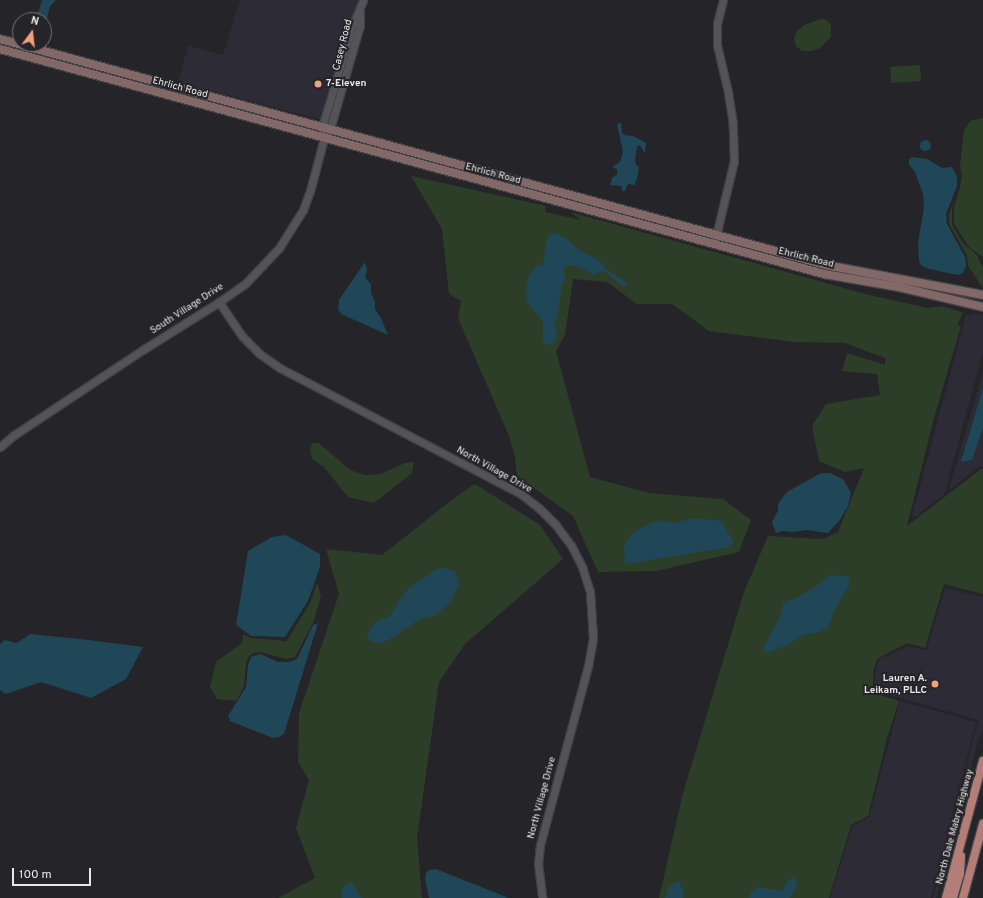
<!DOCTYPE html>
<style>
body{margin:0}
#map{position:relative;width:983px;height:898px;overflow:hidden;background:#252428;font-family:Overpass,sans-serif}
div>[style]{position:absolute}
.built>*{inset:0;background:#2d2b35}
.green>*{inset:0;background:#2d3e28;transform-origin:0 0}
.water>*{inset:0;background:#1f4758}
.round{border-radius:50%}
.roads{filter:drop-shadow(1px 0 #424245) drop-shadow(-1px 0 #424245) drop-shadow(0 1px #424245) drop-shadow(0 -1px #424245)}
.tertiary>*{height:7px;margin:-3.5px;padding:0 3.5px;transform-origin:3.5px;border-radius:3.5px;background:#545358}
.secondary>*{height:8px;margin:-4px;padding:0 4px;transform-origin:4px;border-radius:4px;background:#836868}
.primary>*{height:8px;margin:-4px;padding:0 4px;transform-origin:4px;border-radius:4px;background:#b37e78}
.dots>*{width:11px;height:11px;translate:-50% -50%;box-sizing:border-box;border:2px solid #252428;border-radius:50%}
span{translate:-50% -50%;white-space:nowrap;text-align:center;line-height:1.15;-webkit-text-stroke:4px #252428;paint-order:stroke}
.street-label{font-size:10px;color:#e8e8eb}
.poi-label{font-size:10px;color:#e8e8eb;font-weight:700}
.left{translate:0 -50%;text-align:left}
.right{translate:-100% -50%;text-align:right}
.north{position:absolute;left:12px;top:12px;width:40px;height:40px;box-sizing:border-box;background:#252428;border:1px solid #737276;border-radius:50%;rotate:15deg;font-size:11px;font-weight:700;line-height:16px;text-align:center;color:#e8e8eb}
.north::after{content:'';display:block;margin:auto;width:14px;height:18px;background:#f0a279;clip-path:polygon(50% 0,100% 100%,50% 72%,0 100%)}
.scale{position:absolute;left:12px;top:868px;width:79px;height:18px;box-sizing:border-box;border:2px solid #e8e8eb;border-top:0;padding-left:5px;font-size:12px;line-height:14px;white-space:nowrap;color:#e8e8eb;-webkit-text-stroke:3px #252428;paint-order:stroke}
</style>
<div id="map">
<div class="built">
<div style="clip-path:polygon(240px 0,360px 0,322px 120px,178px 82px,188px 46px,223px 55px)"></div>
<div style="clip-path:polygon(974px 313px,983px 315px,983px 352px,944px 495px,915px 517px,912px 516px,966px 315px,972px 316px)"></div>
<div style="clip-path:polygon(983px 372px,983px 387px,968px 436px,972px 460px,983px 428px,983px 467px,980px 466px,949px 490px)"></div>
<div style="clip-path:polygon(945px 588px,983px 597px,983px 731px,978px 741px,936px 898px,933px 898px,978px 720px,875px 691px,874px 687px,875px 673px,879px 660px,882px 658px,908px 646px,925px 650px,927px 649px)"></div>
<div style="clip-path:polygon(900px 701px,976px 722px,931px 898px,830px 898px,852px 826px,869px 817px)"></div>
</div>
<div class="green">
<div style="clip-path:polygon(821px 19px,827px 20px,831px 26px,831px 37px,820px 48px,811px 51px,802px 51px,796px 46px,794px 38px,797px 31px,804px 25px)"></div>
<div style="left:920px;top:65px;width:16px;height:30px;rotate:86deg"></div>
<div style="clip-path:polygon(983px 118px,983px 257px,969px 247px,954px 224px,954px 207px,960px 188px,962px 176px,960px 165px,964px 131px,970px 121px)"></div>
<div style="clip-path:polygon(411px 176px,546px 206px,545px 212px,581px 220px,570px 212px,869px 295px,928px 308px,943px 306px,963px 313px,957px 325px,961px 326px,934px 418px,907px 526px,981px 469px,983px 469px,983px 594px,944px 584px,925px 648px,907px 643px,877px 659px,873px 672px,873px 693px,899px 701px,887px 738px,868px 816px,851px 825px,829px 898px,659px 898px,683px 793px,744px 592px,768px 536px,823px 539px,838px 532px,864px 468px,845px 472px,819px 461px,812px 426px,826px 404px,880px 395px,877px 374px,842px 371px,847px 353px,885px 365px,885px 358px,845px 343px,794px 342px,709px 331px,672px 304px,637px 304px,607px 282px,573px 279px,565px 335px,556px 351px,590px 477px,649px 493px,723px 499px,751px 520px,739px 552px,656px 571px,598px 572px,573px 516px,517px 476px,515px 457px,509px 436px,458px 318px,461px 301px,449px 294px,442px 229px)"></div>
<div style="clip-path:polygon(957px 192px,952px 208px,952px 225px,963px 243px,977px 255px,983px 268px,983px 288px,968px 266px,967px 256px,949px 224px,949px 214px)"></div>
<div style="clip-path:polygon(312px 443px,319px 443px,350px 470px,365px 475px,380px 474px,405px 463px,414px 462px,412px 473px,374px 503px,348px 497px,323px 466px,313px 460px,310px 451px)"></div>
<div style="clip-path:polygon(475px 484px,540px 525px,563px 559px,465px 644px,439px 682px,417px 838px,422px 898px,278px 898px,315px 878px,296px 828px,309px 780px,298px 762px,299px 713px,339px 594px,326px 549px,382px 555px,453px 499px)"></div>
<div style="clip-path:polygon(317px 583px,321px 596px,313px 623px,295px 657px,286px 659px,261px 652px,254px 653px,249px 656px,246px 664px,244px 687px,236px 701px,217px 699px,210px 687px,216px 662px,242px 643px,243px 634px,251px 638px,278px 640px,286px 642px,310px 603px)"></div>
</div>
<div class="water">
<div style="clip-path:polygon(42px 0,56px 0,50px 6px,44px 31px,44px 20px,36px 20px)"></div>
<div style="clip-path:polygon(619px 123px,621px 123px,622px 133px,624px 135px,633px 136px,646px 143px,645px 154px,640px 145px,637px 147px,635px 160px,636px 165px,639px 167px,637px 179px,634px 185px,628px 184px,624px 192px,622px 190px,622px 186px,610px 185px,612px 178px,617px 174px,617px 169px,612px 167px,620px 162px,623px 151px,617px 125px)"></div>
<div class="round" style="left:919.5px;top:139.5px;width:11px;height:11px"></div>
<div style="clip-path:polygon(912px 157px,927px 159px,942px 168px,952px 167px,957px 176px,957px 186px,946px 214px,947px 224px,965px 257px,966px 266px,963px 273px,958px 275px,929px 269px,922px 266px,919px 261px,918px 243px,924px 208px,923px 194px,915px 172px,909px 165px,909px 159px)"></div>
<div style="clip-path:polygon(556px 233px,568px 240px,579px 250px,600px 261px,607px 270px,623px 280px,627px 284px,624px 287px,607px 273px,602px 271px,593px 275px,582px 268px,571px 265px,564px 268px,563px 271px,566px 277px,562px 286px,557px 319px,554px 321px,557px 333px,555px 342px,548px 345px,543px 343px,543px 322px,527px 301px,526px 289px,529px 276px,536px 266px,543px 264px,546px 240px,550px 234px)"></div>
<div style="clip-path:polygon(365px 262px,367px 270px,365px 278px,371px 284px,371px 292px,375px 302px,375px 309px,381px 318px,388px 335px,341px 314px,338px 309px,339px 300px)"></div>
<div style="clip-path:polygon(983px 387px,983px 428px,972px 460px,961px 462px)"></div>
<div style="clip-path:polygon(821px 473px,830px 473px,843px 479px,851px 493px,848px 506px,840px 520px,828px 533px,807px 530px,793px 532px,782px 531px,776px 533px,772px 522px,778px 511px,778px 504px,783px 497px,787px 492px)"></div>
<div style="clip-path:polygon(696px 518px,721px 521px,734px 542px,728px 547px,625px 564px,624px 546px,629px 537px,638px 529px,659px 520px,673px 523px)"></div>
<div style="clip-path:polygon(286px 535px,320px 554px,320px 567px,308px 601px,285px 637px,251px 636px,236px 625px,248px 551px,272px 537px)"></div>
<div style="clip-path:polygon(447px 568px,455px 572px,459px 584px,451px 601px,436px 615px,420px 619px,387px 641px,378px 643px,370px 641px,367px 634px,376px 622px,390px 616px,400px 599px,409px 588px,437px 569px)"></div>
<div style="clip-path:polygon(828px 575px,846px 576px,849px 578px,850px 584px,836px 607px,828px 627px,820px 632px,803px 635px,787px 645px,766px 653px,763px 649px,779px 619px,783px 605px,787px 601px,797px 598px,827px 579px)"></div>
<div style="clip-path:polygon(318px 623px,284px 734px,279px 737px,273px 738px,230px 721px,228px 716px,246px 687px,248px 665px,251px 657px,260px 654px,278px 662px,289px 662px,297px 659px,313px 625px)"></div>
<div style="clip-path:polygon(30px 634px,89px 640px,143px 647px,126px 679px,91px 698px,41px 682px,6px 694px,0 690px,0 644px,5px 640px,17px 643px)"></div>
<div style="clip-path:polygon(436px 869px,509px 898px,429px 898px,425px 879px,426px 873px,429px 870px)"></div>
<div style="clip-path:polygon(792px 877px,797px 880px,794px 892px,790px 898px,749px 898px,751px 893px,758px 887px,783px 891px,786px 884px)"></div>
<div style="clip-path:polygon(352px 882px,361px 898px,342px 898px,342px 889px,345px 885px)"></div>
<div style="clip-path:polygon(676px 882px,679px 882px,684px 892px,683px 898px,665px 898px,669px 887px)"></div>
</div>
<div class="roads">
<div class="tertiary">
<div style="left:326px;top:134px;width:6px;rotate:-51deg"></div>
<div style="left:330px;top:129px;width:108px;rotate:-73.9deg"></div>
<div style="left:360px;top:25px;width:13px;rotate:-90deg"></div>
<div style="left:714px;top:244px;width:85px;rotate:-76.5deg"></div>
<div style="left:734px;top:161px;width:37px;rotate:-92deg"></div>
<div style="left:733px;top:124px;width:32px;rotate:-99deg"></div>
<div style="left:728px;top:92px;width:48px;rotate:-103.2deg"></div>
<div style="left:717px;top:45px;width:21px;rotate:-90deg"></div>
<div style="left:717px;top:24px;width:25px;rotate:-76deg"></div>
<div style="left:219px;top:302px;width:41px;rotate:55.9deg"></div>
<div style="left:242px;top:336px;width:25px;rotate:45deg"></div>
<div style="left:260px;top:354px;width:24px;rotate:35deg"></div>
<div style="left:280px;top:368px;width:272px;rotate:27.6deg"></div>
<div style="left:521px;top:494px;width:23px;rotate:38deg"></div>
<div style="left:539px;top:508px;width:23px;rotate:45deg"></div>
<div style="left:555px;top:524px;width:26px;rotate:53deg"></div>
<div style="left:571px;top:545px;width:25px;rotate:63deg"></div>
<div style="left:582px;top:567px;width:26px;rotate:72deg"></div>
<div style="left:590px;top:592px;width:46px;rotate:86.3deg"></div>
<div style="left:593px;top:638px;width:28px;rotate:100deg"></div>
<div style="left:588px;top:666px;width:185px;rotate:105deg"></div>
<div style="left:540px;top:845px;width:18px;rotate:96deg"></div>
<div style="left:538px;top:863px;width:35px;rotate:83deg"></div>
<div style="left:0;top:447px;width:18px;rotate:-41deg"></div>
<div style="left:14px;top:435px;width:156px;rotate:-33.5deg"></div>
<div style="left:144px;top:349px;width:89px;rotate:-32.1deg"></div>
<div style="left:219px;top:302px;width:32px;rotate:-35deg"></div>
<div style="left:245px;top:284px;width:50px;rotate:-46.6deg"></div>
<div style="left:279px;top:248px;width:45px;rotate:-57.7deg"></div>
<div style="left:303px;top:210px;width:20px;rotate:-70deg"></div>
<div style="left:310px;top:191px;width:55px;rotate:-75.2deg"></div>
<div style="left:324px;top:138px;width:11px;rotate:-100deg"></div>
<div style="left:322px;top:127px;width:108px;rotate:-73.2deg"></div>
<div style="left:353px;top:24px;width:26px;rotate:-67deg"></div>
</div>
<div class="secondary">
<div style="left:0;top:39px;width:856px;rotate:15.3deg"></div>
<div style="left:826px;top:265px;width:160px;rotate:10.8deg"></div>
<div style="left:0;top:49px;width:854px;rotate:15.27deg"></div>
<div style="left:824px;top:274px;width:76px;rotate:9.8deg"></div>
<div style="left:899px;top:287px;width:86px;rotate:13.4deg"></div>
</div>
<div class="primary">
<div style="left:946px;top:898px;width:142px;rotate:-74.9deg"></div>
<div style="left:953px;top:898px;width:25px;rotate:-74deg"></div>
<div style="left:960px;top:874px;width:18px;rotate:-87deg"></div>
<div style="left:963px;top:898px;width:77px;rotate:-74.9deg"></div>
</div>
</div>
<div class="dots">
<div style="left:318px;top:84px;background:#f0a279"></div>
<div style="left:935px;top:684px;background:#f0a279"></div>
</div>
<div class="street-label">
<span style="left:343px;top:45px;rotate:-76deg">Casey Road</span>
<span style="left:180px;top:88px;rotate:15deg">Ehrlich Road</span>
<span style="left:493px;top:174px;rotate:15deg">Ehrlich Road</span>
<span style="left:806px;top:258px;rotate:14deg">Ehrlich Road</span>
<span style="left:187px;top:309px;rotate:-33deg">South Village Drive</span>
<span style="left:494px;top:470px;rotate:29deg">North Village Drive</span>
<span style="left:542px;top:798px;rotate:-75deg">North Village Drive</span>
<span style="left:955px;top:827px;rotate:-75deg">North Dale Mabry Highway</span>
</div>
<div class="poi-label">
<span class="left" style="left:326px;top:84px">7-Eleven</span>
<span class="right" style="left:927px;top:684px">Lauren A.<br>Leikam, PLLC</span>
</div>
<div class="north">N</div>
<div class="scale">100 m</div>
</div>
